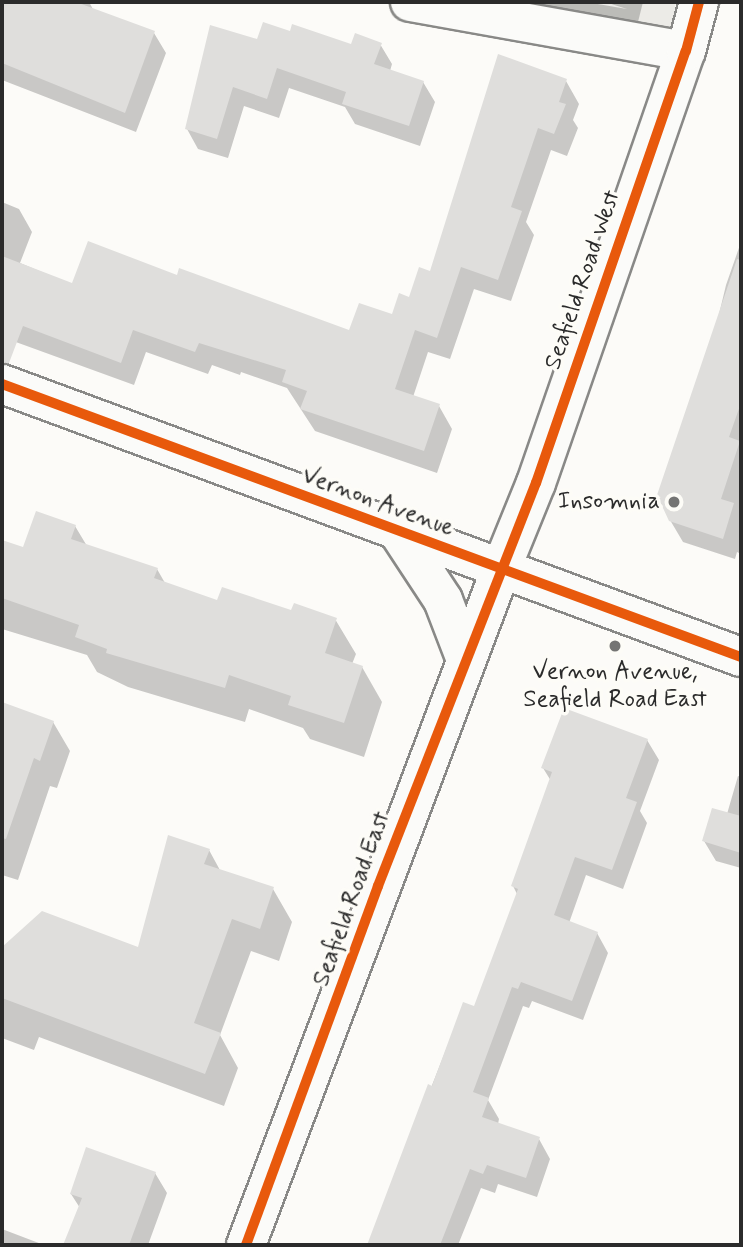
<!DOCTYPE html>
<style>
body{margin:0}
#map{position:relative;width:743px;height:1247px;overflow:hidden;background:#fcfbf8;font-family:Mynerve,sans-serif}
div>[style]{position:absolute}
.built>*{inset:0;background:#ecebe7}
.shadow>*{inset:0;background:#0003}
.building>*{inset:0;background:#dfdedc}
.roads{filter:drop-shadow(2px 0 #898987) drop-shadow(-2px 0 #898987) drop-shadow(0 2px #898987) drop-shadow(0 -2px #898987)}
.minor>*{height:38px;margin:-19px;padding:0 19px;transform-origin:19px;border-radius:19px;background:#fbfbf9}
.tertiary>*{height:38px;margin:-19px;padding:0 19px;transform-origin:19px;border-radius:19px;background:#fbfbf9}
.secondary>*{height:38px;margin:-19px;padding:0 19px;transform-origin:19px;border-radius:19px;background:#fbfbf9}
.cycleway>*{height:10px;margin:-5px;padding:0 5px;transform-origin:5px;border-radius:5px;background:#e8590c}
.dots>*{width:19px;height:19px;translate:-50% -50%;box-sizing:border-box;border:4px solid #fdfcf7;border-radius:50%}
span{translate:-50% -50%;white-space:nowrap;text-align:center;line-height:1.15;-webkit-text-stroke:7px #fdfcf7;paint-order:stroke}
.street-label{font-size:24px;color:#2b2b2b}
.poi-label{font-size:24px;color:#2b2b2b}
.right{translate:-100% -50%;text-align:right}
.frame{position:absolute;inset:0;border:4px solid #2b2b2b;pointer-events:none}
</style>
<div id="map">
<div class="built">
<div style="clip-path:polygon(530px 2px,676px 2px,672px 27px)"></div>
</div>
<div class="shadow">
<div style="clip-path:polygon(2px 2px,89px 2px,94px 11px,154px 33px,166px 53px,136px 132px,2px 80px)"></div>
<div style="clip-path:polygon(461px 2px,586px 2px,627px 9px,605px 2px,643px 2px,635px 34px)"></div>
<div style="clip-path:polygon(291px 33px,352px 46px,380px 44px,392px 64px,390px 71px,423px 82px,435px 102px,420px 146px,355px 124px,345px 107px,289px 88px,279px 118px,244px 106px,228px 158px,198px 149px,187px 129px,258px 41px)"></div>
<div style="clip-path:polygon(566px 81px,579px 104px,573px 120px,578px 128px,567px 156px,551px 150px,526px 222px,534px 235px,511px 301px,474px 289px,450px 359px,428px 352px,413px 397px,439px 406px,452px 429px,437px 473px,315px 431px,287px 388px,241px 372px,240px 375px,212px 365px,208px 374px,146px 352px,134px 385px,2px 337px,2px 202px,19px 209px,32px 232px,20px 263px,73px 285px,178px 277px,351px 332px,393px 317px,432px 273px)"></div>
<div style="clip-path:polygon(741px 242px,741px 554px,737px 552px,735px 559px,683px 542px,670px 520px,726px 285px)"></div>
<div style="clip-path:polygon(75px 526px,87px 546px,157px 569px,165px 583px,218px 603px,335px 619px,356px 654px,352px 664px,362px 667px,382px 702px,364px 757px,310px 739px,303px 728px,249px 709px,245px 722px,128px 687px,97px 672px,87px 655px,2px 629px,2px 542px,24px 549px)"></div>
<div style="clip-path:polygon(5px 705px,53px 722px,70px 751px,57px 788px,50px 786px,18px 880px,2px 875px)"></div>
<div style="clip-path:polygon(647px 740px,659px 760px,640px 811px,647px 823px,623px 889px,586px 875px,569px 923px,597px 933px,608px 953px,583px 1020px,532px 1001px,529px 1008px,523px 1006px,488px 1100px,499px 1119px,498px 1124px,539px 1139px,550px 1159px,537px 1197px,498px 1184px,495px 1193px,481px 1188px,458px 1245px,369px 1245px,464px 1004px,475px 1008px,517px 894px,513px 886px,551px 781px,543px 768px)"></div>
<div style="clip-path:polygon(738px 776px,741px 777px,741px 868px,716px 861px,704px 841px,727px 814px)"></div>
<div style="clip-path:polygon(209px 850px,221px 872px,273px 889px,292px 922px,279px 961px,251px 951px,220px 1035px,238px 1068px,224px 1106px,39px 1037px,34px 1050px,2px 1038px,2px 957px,139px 950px)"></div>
<div style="clip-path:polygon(155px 1173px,167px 1193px,148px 1245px,65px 1245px,80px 1208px,71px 1194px)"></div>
<div style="clip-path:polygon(2px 1229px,44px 1245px,2px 1245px)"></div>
</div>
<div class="building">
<div style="clip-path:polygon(2px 2px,76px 2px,155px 31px,125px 113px,2px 63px)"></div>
<div style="clip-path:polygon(263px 22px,290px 31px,292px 24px,351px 44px,355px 33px,382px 43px,374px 64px,424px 81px,409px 126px,342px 104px,346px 92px,277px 68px,267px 99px,233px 87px,217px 139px,185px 129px,210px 25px,257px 39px)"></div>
<div style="clip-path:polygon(498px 54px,567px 79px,559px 102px,566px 104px,554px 134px,538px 128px,511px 207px,522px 211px,498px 280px,461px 267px,437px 338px,415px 330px,395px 389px,440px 404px,424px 451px,300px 409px,307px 391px,282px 382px,286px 370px,199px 343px,195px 352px,133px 330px,121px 363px,23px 326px,9px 363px,2px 363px,2px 256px,72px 283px,88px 241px,177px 275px,179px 268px,349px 330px,359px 303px,392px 314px,399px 293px,409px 297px,419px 267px,430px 271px)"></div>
<div style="clip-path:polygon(737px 259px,741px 260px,741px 403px,729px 437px,740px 441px,721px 499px,734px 503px,723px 539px,669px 521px,657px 495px)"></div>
<div style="clip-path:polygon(36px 511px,76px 525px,71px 539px,158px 568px,154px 578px,217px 600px,222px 587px,291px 610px,294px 603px,337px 618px,325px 653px,363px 666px,344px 723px,288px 705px,291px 696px,229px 675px,225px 688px,106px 653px,107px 649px,75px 637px,79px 625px,2px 598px,2px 540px,23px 547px)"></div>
<div style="clip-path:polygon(2px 702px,54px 721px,40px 761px,34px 758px,6px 839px,2px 838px)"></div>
<div style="clip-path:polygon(564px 708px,648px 739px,626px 798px,637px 802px,612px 870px,575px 857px,554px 915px,598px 932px,572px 1001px,521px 982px,518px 989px,512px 987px,473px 1092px,489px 1098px,482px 1117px,540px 1137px,526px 1178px,487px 1165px,483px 1174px,470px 1169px,440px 1245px,367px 1245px,428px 1084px,432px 1086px,463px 1002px,474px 1006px,518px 889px,511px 886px,552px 772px,541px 768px)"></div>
<div style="clip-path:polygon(712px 808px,741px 816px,741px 853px,702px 841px)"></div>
<div style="clip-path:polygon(168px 835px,210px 849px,204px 864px,274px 887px,260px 929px,232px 919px,194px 1023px,221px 1033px,205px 1074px,2px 998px,2px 947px,42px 911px,138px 947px)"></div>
<div style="clip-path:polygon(86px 1147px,156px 1172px,129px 1245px,63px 1245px,82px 1198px,70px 1194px)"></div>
</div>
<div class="roads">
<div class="minor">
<div style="left:410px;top:2px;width:280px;rotate:10.1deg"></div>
<div style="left:501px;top:569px;width:93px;rotate:-67.9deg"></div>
<div style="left:536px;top:483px;width:457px;rotate:-70.9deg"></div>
<div style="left:686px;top:51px;width:51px;rotate:-75.1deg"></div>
</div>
<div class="tertiary">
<div style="left:399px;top:533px;width:80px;rotate:56.7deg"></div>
<div style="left:443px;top:600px;width:64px;rotate:69deg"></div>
<div style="left:246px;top:1245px;width:722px;rotate:-69.33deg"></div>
</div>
<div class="secondary">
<div style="left:2px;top:384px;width:788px;rotate:20.28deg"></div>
</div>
</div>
<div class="cycleway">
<div style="left:2px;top:384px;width:788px;rotate:20.28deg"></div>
<div style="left:246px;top:1245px;width:382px;rotate:-69.8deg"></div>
<div style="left:378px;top:886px;width:433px;rotate:-68.6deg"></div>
<div style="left:536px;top:483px;width:457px;rotate:-70.9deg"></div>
<div style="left:686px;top:51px;width:51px;rotate:-75.1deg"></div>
</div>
<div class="dots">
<div style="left:674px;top:502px;background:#747473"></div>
<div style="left:615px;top:646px;background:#747473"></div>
</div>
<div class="street-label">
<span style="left:583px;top:280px;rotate:-71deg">Seafield Road West</span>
<span style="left:378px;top:502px;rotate:20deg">Vernon Avenue</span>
<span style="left:352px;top:899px;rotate:-70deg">Seafield Road East</span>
</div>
<div class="poi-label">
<span class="right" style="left:660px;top:502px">Insomnia</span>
<span style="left:615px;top:686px">Vernon Avenue,<br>Seafield Road East</span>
</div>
<div class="frame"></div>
</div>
